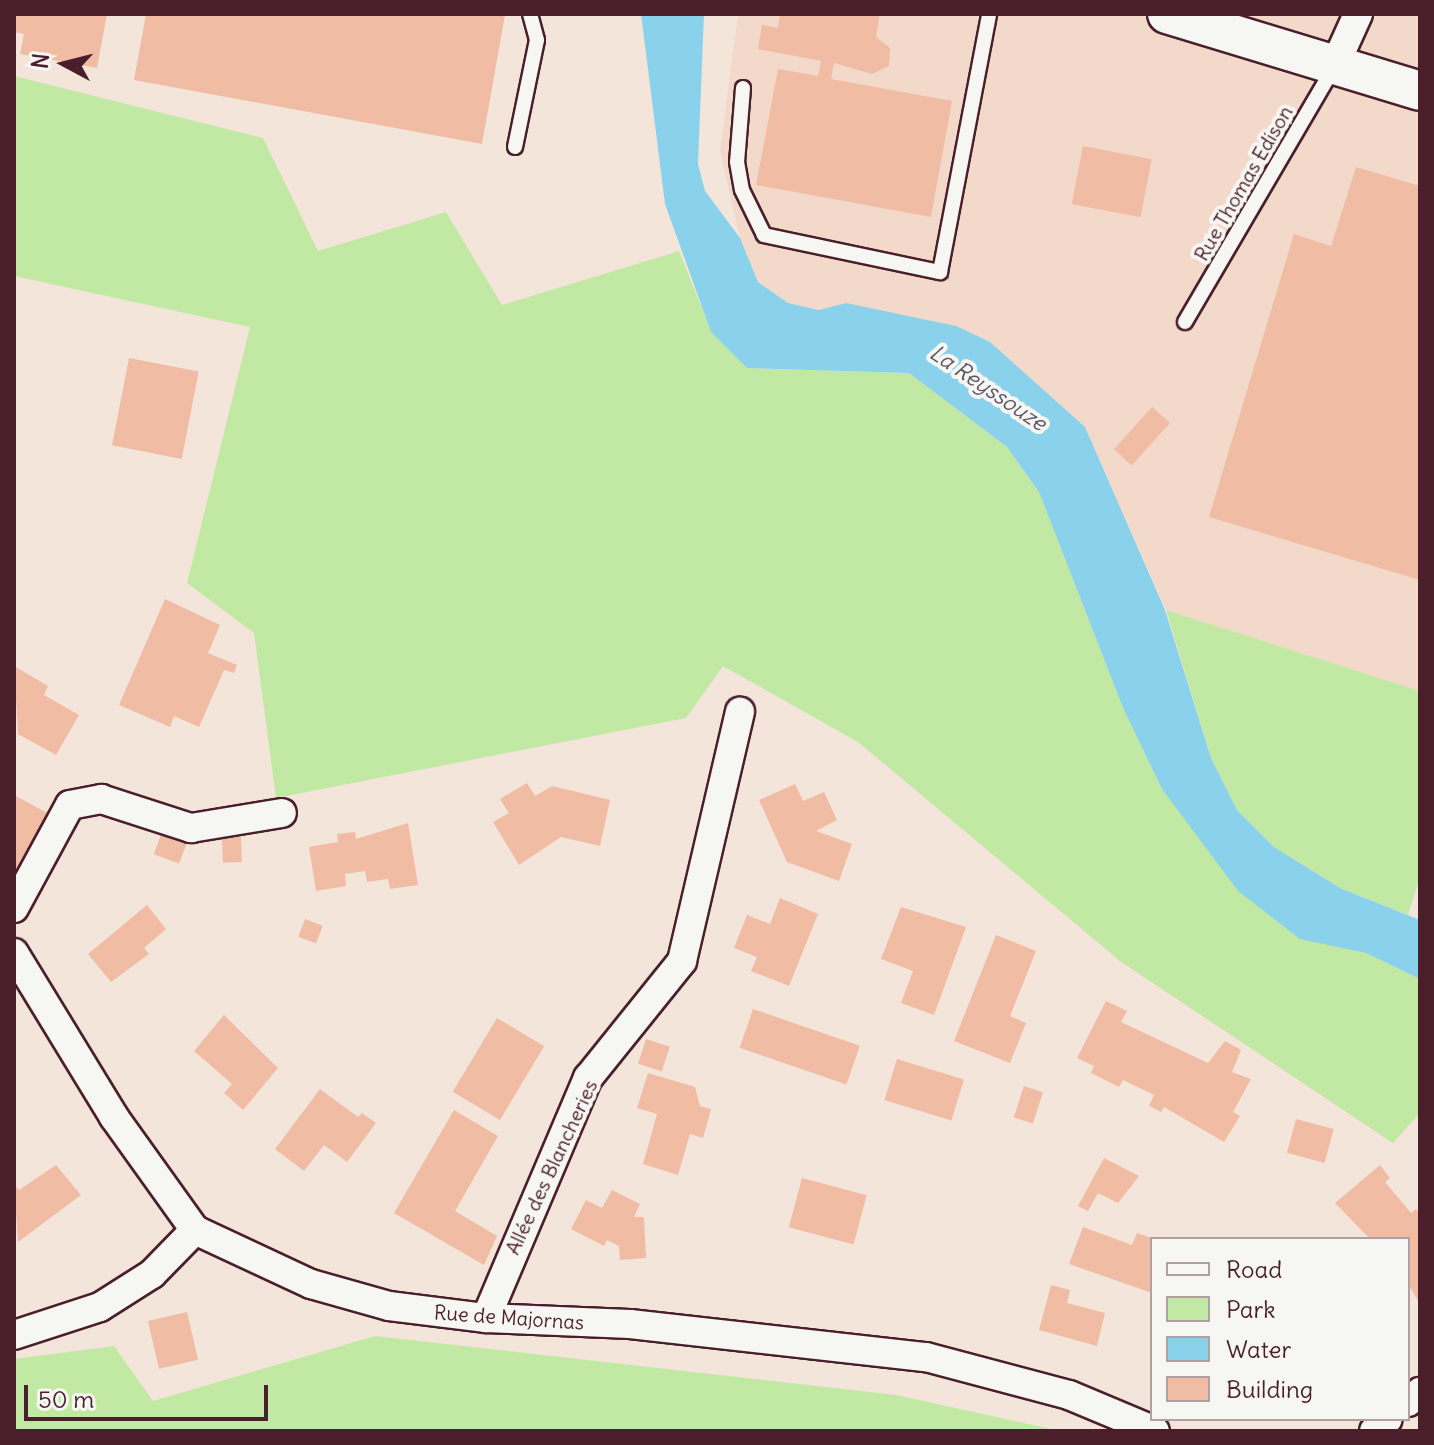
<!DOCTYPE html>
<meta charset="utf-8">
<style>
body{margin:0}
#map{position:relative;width:1434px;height:1445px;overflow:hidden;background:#f4e5db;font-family:Delius,sans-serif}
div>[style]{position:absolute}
.built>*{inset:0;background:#f3d9ca}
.green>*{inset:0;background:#c2e9a4}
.water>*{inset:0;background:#8ad2eb}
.building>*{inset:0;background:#f1bca4;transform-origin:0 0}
.roads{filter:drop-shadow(2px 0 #4a1f2b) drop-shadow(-2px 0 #4a1f2b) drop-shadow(0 2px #4a1f2b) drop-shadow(0 -2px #4a1f2b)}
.lane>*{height:14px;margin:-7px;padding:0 7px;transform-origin:7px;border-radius:7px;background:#f6f6f2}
.street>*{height:28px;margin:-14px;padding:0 14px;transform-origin:14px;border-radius:14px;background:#f6f6f2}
.secondary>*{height:38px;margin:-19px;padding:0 19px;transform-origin:19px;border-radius:19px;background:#f6f6f2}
span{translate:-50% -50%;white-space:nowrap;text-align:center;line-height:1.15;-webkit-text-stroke:8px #f6f6f2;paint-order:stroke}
.street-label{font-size:20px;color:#4a1f2b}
.water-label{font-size:22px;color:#5d5565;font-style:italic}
.frame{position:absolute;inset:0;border:16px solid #4a1f2b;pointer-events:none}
.legend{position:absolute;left:1150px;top:1237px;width:260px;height:184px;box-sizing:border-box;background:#f6f6f2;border:2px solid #b1a0a2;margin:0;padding:10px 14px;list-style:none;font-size:24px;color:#4a1f2b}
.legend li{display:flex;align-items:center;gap:16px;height:40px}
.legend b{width:40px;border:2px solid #b1a0a2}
.north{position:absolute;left:24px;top:24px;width:80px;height:80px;-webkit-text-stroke:6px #f6f6f2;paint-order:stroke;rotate:277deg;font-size:22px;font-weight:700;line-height:32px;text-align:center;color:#4a1f2b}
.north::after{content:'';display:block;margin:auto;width:28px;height:36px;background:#4a1f2b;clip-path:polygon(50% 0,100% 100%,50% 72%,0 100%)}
.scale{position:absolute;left:24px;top:1385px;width:244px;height:36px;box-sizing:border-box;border:4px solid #4a1f2b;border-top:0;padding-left:10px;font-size:24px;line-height:28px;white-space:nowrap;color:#4a1f2b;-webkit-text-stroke:6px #f6f6f2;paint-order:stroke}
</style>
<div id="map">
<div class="built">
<div style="clip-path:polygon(738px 14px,1420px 14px,1420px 691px,1166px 610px,1085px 427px,990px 342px,846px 303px,820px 310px,788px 303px,758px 281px,740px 238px,720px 151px)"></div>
</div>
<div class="green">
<div style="clip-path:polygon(14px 76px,263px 138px,318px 251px,446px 212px,502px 305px,679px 251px,711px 331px,747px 368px,909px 373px,1007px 447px,1039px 492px,1123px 708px,1162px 789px,1300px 938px,1366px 953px,1420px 979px,1420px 1113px,1393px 1143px,1120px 961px,858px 742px,723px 666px,686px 718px,276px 798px,254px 633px,187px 583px,250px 327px,14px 276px)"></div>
<div style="clip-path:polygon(1166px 610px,1420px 691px,1420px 877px,1408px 915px,1340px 888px,1274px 847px,1237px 810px,1211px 758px)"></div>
<div style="clip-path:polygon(375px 1336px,896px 1395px,1060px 1431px,14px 1431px,14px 1359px,114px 1346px,153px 1401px)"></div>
</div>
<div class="water">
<div style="clip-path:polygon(641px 14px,704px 14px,698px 164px,705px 191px,740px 238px,758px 282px,788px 303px,819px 310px,846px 303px,956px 326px,990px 342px,1085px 427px,1165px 610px,1211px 758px,1237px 810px,1274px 847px,1340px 888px,1420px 920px,1420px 979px,1366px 953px,1300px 939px,1238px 891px,1162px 789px,1123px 708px,1039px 492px,1007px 447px,909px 373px,747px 368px,711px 332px,665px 204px)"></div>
</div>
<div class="building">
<div style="clip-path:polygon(14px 14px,107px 14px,97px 68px,20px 54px,24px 34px,14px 32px)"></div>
<div style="clip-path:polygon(146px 14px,505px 15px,482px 144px,134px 80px)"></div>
<div style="clip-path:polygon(780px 14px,880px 14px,876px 37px,890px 48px,889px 66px,872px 74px,834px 63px,831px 79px,952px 101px,931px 217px,756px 185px,778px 69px,818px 76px,821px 61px,758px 49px,762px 25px,778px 28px)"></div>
<div style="left:1083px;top:146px;width:70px;height:59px;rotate:11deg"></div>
<div style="clip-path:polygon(1356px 167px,1420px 186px,1420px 580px,1209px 517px,1294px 234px,1331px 246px)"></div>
<div style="left:129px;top:358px;width:71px;height:89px;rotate:11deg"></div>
<div style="left:1152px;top:407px;width:24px;height:57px;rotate:42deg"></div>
<div style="clip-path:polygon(165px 599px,220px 625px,208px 653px,237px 665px,234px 673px,224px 670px,199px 727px,174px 716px,170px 727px,119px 705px)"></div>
<div style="clip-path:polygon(14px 666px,48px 686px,44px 695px,79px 715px,56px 755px,18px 734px)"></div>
<div style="clip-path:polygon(527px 783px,535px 796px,552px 786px,610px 800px,600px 846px,561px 837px,519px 865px,493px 822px,509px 813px,500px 799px)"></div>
<div style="clip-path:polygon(795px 784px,803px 801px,824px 792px,837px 820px,816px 831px,852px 844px,839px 881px,787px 862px,759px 800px)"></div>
<div style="clip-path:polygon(14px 795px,49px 814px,14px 884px)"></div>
<div style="clip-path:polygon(408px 823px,418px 885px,390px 889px,388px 879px,367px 882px,365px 871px,345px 874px,346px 886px,316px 891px,309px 847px,338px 842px,337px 834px,355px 832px,356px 839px)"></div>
<div style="left:163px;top:829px;width:27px;height:27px;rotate:20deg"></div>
<div style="left:241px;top:837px;width:25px;height:19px;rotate:88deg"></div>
<div style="clip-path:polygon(780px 898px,818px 914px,789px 986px,751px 971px,757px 957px,734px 948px,747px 915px,770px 924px)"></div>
<div style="clip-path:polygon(147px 905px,166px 929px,144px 948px,149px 954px,111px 982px,88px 954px)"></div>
<div style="clip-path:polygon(901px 907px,966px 927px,934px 1015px,901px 1003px,913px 971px,881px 959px)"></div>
<div style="left:305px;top:919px;width:19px;height:19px;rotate:21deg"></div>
<div style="clip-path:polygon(996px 935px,1036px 951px,1010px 1016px,1026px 1023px,1010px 1063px,954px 1041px)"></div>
<div style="clip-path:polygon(1106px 1001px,1127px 1011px,1121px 1022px,1208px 1063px,1225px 1041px,1241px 1050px,1232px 1072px,1251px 1079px,1233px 1112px,1240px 1116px,1224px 1142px,1164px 1107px,1161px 1112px,1149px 1106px,1154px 1095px,1123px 1080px,1119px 1087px,1091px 1073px,1094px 1066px,1077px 1058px)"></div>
<div style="left:753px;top:1009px;width:113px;height:41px;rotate:19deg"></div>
<div style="clip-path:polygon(224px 1015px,278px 1068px,243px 1110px,224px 1093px,232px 1084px,194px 1051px)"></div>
<div style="left:497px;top:1018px;width:55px;height:86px;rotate:31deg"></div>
<div style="left:646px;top:1039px;width:25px;height:26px;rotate:18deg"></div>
<div style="left:897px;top:1059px;width:70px;height:43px;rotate:17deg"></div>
<div style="clip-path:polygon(648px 1073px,695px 1087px,700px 1106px,711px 1109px,703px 1138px,690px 1134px,678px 1175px,643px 1164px,657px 1114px,637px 1108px)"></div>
<div style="left:1024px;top:1086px;width:20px;height:33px;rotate:18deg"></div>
<div style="clip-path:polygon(320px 1089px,358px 1117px,362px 1113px,376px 1123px,347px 1162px,324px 1145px,304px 1171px,275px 1149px)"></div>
<div style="clip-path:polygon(454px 1110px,498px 1136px,455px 1211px,497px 1236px,484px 1265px,394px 1213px)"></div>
<div style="left:1296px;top:1119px;width:39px;height:35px;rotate:15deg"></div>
<div style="clip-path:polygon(1104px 1158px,1139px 1176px,1118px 1203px,1098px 1193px,1088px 1211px,1078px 1206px)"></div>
<div style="clip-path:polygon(56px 1165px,81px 1195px,18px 1242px,14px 1184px,19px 1190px)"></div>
<div style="clip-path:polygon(1380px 1165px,1390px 1178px,1385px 1182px,1411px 1213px,1416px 1209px,1420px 1214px,1420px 1304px,1408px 1284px,1408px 1239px,1370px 1239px,1335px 1203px)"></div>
<div style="left:802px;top:1178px;width:67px;height:51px;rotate:15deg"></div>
<div style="clip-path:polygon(612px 1190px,640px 1204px,634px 1217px,644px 1217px,646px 1258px,620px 1260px,619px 1246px,607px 1240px,604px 1246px,571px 1229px,586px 1200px,602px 1208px)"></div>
<div style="clip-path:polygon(1083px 1227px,1132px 1245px,1137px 1233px,1152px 1238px,1152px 1293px,1069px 1264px)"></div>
<div style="clip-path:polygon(1051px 1285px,1070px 1290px,1067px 1303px,1105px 1313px,1097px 1346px,1039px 1330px)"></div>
<div style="left:187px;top:1312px;width:49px;height:40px;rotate:77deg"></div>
</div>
<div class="roads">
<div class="lane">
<div style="left:743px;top:88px;width:74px;rotate:94.6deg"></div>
<div style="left:737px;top:162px;width:28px;rotate:80deg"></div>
<div style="left:742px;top:190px;width:50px;rotate:63.9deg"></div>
<div style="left:764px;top:235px;width:180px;rotate:11.9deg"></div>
<div style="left:940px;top:272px;width:263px;rotate:-79.2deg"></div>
<div style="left:515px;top:147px;width:109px;rotate:-78.4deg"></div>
<div style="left:537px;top:40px;width:27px;rotate:-105deg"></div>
<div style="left:1185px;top:322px;width:298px;rotate:-59.7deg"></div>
</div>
<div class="street">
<div style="left:1335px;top:65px;width:56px;rotate:-65.7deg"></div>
<div style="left:14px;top:908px;width:117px;rotate:-61.5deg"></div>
<div style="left:70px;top:805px;width:32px;rotate:-11deg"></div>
<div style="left:101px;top:799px;width:95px;rotate:17.9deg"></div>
<div style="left:191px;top:828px;width:92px;rotate:-9.4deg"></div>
<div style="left:14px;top:953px;width:192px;rotate:58.6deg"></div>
<div style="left:114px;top:1117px;width:139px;rotate:54.4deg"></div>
<div style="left:195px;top:1230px;width:128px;rotate:25deg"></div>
<div style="left:311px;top:1284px;width:81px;rotate:15.8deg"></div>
<div style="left:389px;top:1306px;width:98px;rotate:7.1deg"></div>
<div style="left:486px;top:1318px;width:144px;rotate:2.4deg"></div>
<div style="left:630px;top:1324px;width:298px;rotate:6.4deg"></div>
<div style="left:926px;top:1357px;width:148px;rotate:14.9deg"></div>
<div style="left:1069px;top:1395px;width:93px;rotate:22.7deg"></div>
<div style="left:486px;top:1318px;width:261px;rotate:-67deg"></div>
<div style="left:588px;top:1078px;width:150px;rotate:-51.2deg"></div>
<div style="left:682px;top:961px;width:256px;rotate:-76.9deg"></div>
<div style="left:14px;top:1335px;width:90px;rotate:-18deg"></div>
<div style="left:100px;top:1307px;width:62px;rotate:-32.4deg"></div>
<div style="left:152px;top:1274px;width:62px;rotate:-45.7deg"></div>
<div style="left:1408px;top:1402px;width:16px;rotate:-40deg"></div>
<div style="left:1374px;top:1431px;width:18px;rotate:-41deg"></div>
</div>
<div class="secondary">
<div style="left:1167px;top:14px;width:264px;rotate:16.9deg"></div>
</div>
</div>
<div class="street-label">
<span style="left:1243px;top:183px;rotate:-60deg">Rue Thomas Edison</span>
<span style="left:551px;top:1167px;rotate:-65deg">Allée des Blancheries</span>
<span style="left:509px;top:1317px;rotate:4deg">Rue de Majornas</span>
</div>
<div class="water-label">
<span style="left:988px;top:388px;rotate:34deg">La Reyssouze</span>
</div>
<div class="frame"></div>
<ul class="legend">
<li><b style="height:10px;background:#f6f6f2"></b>Road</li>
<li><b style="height:22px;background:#c2e9a4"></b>Park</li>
<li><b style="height:22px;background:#8ad2eb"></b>Water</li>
<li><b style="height:22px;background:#f1bca4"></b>Building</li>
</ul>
<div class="north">N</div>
<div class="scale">50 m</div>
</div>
